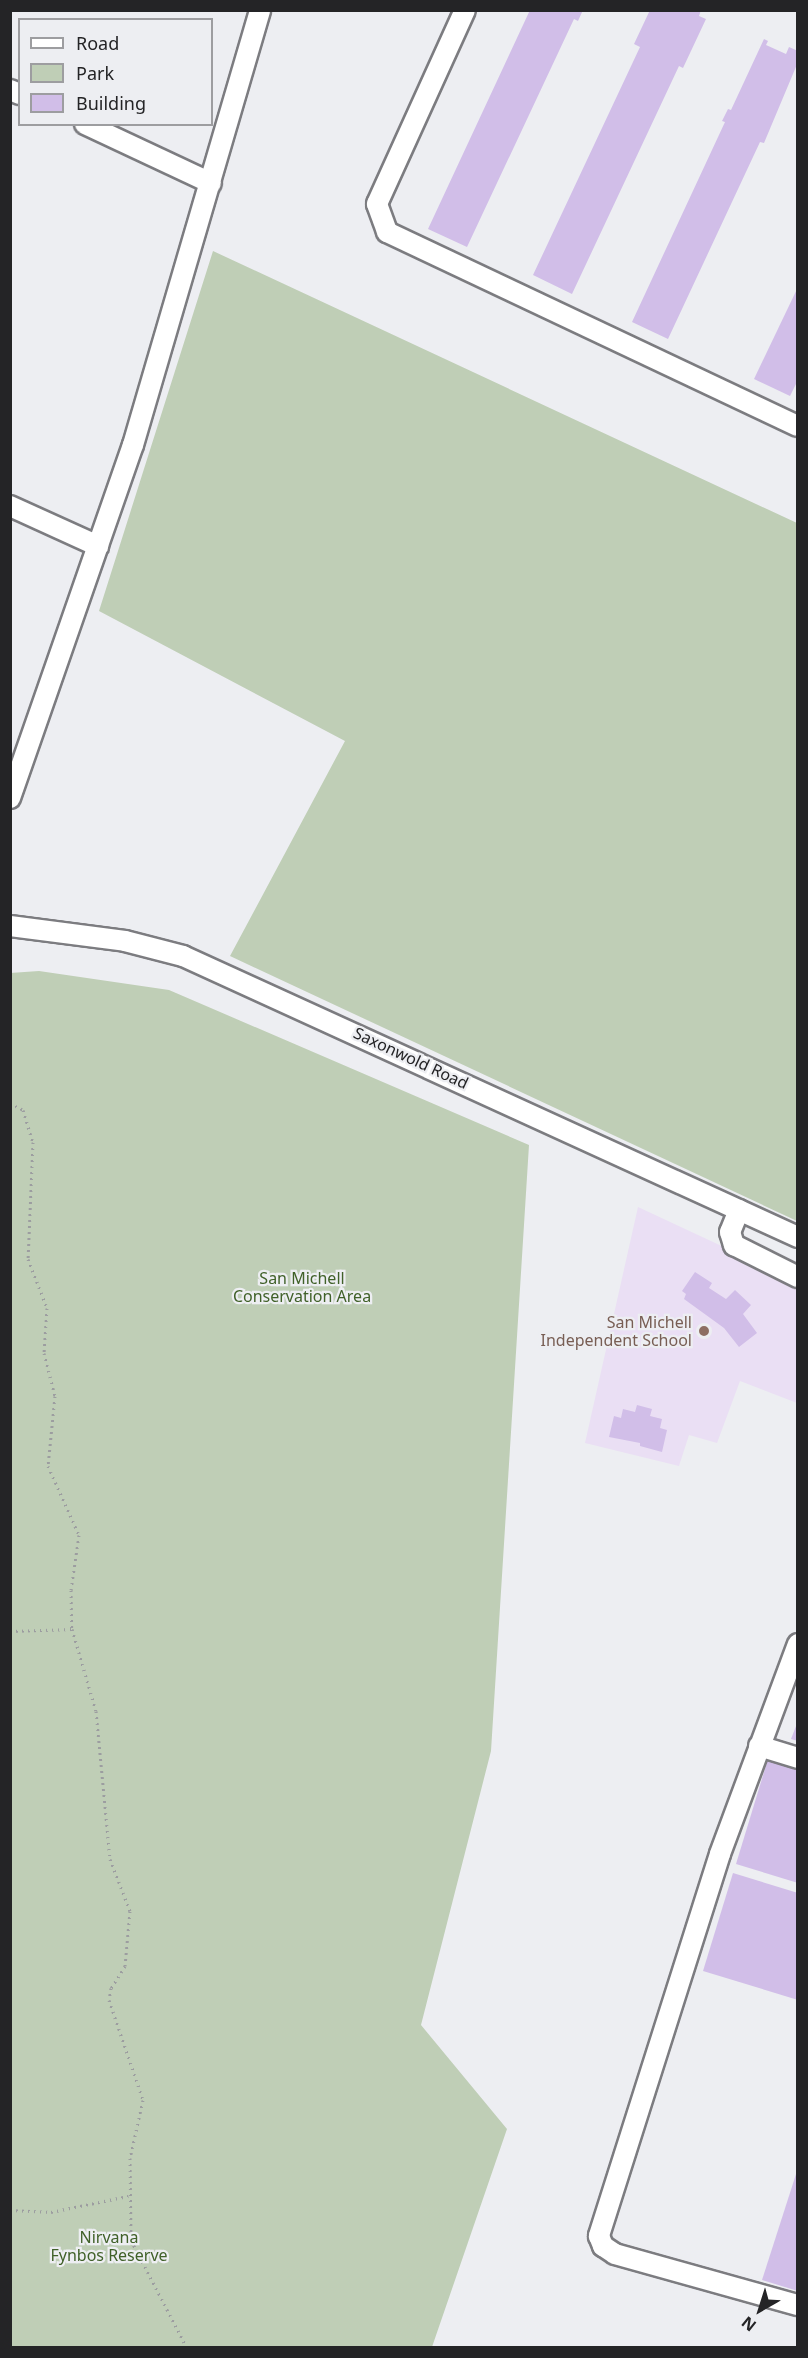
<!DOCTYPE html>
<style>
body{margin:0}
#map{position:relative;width:808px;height:2358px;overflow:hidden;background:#edeef2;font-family:"Noto Sans",sans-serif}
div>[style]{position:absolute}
.education>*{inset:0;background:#eadff4}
.green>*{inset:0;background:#bfceb6}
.building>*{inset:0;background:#d1bee8}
.path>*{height:3px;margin-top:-1.5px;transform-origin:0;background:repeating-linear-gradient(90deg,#9c9da0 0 1.5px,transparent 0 6px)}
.roads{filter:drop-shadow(2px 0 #7c7c80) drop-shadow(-2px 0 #7c7c80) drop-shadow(0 2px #7c7c80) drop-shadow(0 -2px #7c7c80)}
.minor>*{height:20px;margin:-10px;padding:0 10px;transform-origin:10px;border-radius:10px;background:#fff}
.dots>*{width:16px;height:16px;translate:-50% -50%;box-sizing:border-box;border:3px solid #edeef2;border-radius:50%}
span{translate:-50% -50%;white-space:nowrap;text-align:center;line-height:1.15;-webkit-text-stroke:4.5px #edeef2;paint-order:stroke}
.street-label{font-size:16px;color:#242426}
.park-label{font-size:16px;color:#406129}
.education-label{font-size:16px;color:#785e54}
.right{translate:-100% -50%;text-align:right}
.frame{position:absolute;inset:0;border:12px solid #242426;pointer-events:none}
.legend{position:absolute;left:18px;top:18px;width:195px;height:108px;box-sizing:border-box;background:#edeef2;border:2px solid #9d9da0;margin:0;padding:8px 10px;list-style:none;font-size:18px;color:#242426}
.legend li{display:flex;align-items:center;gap:12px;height:30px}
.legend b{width:30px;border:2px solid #9d9da0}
.north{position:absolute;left:730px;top:2280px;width:60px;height:60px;-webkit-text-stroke:4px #edeef2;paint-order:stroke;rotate:219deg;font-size:16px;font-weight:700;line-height:24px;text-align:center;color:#242426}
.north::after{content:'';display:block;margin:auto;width:21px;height:27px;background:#242426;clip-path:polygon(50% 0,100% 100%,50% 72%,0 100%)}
</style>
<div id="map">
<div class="education">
<div style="clip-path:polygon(638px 1207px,797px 1281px,797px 1403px,740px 1381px,717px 1443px,689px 1435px,679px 1466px,585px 1443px)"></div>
</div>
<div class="green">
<div style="clip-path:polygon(213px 251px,797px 523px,797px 1221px,230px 956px,345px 741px,99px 611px)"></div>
<div style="clip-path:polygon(39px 971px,169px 990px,529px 1145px,491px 1751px,421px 2025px,507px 2129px,432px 2347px,11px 2347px,10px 973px)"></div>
</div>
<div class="building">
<div style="clip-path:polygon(530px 10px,583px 10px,578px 21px,574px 19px,467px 247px,428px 229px)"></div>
<div style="clip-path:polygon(650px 10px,701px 10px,699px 16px,706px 19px,683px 68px,679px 66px,572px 294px,533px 275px,640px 47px,634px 44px)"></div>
<div style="clip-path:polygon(764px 39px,768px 41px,766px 45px,786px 54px,789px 47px,798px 51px,798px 62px,764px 143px,760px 142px,668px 339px,632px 322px,725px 122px,722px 121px,728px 109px,731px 110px)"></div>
<div style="clip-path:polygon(798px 287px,798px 380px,790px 396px,754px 379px)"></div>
<div style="clip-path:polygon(695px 1272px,712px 1283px,709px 1288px,726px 1299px,735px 1290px,751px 1305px,743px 1314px,757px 1333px,739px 1347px,724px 1328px,684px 1299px,686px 1294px,682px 1291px)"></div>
<div style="clip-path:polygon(637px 1405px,652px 1409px,650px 1416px,662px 1419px,660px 1428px,667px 1430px,662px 1452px,640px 1446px,640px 1443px,609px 1437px,614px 1416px,621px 1418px,623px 1409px,635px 1412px)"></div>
<div style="clip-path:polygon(798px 1721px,798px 1741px,791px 1739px)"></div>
<div style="clip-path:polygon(768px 1759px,798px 1768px,798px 1883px,736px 1864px)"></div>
<div style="clip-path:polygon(733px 1873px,798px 1893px,798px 2000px,703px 1971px)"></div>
<div style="clip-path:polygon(797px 2171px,798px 2171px,798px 2291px,762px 2280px)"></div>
</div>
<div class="path">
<div style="left:10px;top:1103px;width:15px;rotate:28deg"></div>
<div style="left:23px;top:1110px;width:34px;rotate:73deg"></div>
<div style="left:33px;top:1142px;width:117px;rotate:92.4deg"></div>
<div style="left:28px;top:1259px;width:53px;rotate:68.8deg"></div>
<div style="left:47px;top:1308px;width:45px;rotate:93.8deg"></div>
<div style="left:44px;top:1353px;width:44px;rotate:75.7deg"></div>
<div style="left:55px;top:1396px;width:70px;rotate:95.7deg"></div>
<div style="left:48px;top:1466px;width:76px;rotate:65.8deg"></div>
<div style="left:79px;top:1535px;width:56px;rotate:98.3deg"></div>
<div style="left:71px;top:1590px;width:39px;rotate:89deg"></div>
<div style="left:72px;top:1629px;width:85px;rotate:73.7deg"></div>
<div style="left:96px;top:1711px;width:149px;rotate:84.6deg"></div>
<div style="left:110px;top:1859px;width:56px;rotate:69deg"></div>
<div style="left:130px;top:1911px;width:55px;rotate:95.2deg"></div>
<div style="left:125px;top:1966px;width:26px;rotate:122deg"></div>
<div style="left:111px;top:1988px;width:12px;rotate:99deg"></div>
<div style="left:109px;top:2000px;width:106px;rotate:71.2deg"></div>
<div style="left:143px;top:2100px;width:59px;rotate:102.6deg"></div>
<div style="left:130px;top:2158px;width:82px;rotate:89.3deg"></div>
<div style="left:131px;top:2240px;width:122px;rotate:62.6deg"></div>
<div style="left:10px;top:1631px;width:62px;rotate:-1.8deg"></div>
<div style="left:10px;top:2210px;width:41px;rotate:2.8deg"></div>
<div style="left:51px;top:2212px;width:79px;rotate:-11.7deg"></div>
</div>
<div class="roads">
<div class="minor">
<div style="left:465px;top:10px;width:213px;rotate:114.4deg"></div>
<div style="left:377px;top:204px;width:30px;rotate:70deg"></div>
<div style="left:387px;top:232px;width:454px;rotate:25.3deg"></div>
<div style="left:10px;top:90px;width:11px;rotate:22deg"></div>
<div style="left:85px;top:124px;width:139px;rotate:25.1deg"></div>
<div style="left:10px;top:506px;width:97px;rotate:24.4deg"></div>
<div style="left:10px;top:798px;width:374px;rotate:-70.8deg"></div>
<div style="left:133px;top:445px;width:453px;rotate:-73.7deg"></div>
<div style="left:10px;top:926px;width:116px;rotate:7.4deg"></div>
<div style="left:125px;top:941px;width:60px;rotate:14.5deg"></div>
<div style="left:183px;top:956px;width:676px;rotate:24.56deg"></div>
<div style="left:739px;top:1210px;width:24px;rotate:112deg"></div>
<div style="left:730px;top:1232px;width:14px;rotate:73deg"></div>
<div style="left:734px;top:1245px;width:72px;rotate:26.6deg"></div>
<div style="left:798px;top:1644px;width:224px;rotate:110.4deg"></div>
<div style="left:720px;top:1854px;width:401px;rotate:107.6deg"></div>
<div style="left:599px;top:2236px;width:11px;rotate:68deg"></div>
<div style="left:603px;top:2246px;width:14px;rotate:34deg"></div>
<div style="left:615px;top:2254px;width:190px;rotate:15.6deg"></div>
<div style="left:759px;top:1746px;width:41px;rotate:17.1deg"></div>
</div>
</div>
<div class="dots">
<div style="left:704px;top:1331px;background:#8d6e63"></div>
</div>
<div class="street-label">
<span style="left:411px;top:1058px;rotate:25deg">Saxonwold Road</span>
</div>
<div class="park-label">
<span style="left:302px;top:1287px">San Michell<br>Conservation Area</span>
<span style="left:109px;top:2246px">Nirvana<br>Fynbos Reserve</span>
</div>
<div class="education-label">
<span class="right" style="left:692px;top:1331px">San Michell<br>Independent School</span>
</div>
<div class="frame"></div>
<ul class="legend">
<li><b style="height:8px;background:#fff"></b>Road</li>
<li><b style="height:16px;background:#bfceb6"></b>Park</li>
<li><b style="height:16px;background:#d1bee8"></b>Building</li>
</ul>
<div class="north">N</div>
</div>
